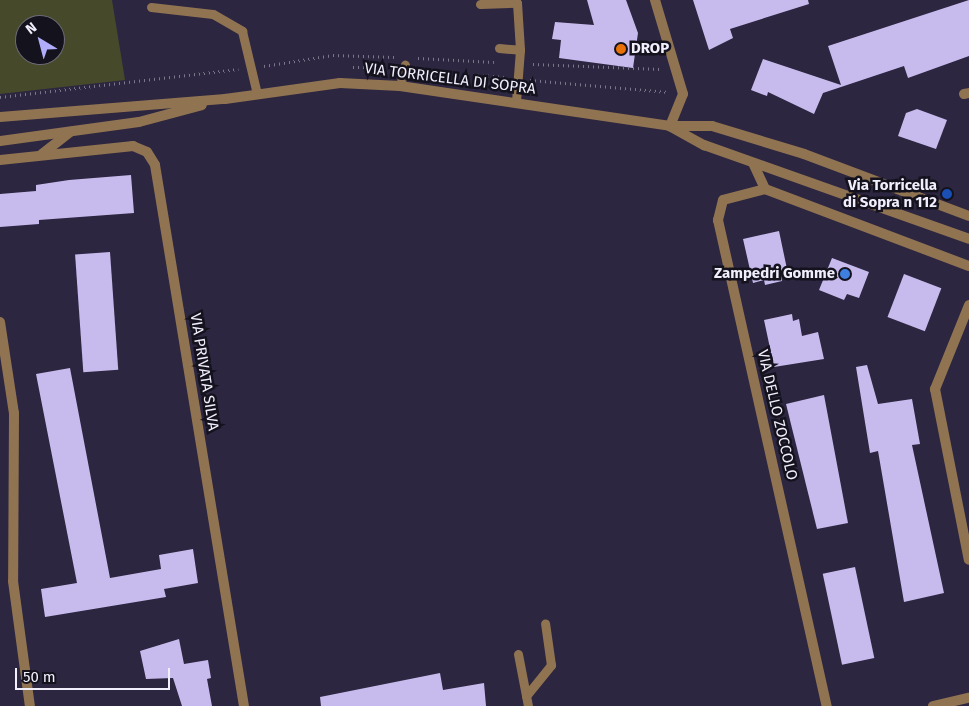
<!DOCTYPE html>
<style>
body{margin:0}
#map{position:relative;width:969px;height:706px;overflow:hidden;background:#2d2640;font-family:"Fira Sans",sans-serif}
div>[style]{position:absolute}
.green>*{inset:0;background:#464a2a}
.building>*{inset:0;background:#c7bbee;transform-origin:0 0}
.path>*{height:3px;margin-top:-1.5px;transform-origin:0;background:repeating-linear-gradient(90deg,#7c768b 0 1px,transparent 0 5px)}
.service>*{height:9px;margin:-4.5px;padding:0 4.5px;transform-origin:4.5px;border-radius:4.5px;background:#907452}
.minor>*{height:10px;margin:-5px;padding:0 5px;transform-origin:5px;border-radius:5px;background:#907452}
.tertiary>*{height:10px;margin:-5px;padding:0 5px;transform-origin:5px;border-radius:5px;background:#907452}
.dots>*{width:14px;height:14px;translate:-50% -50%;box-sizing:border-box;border:2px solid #14121d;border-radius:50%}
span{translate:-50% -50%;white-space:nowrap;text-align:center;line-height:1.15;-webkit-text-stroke:5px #14121d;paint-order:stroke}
.poi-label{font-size:15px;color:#f2effd;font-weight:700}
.left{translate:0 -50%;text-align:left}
.right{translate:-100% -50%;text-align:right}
.street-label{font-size:15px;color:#f2effd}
.north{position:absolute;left:15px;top:15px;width:50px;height:50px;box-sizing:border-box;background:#14121d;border:1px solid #6d6a77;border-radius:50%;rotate:323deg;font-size:14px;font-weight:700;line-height:20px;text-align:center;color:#f2effd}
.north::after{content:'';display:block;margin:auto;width:18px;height:22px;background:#b0aefa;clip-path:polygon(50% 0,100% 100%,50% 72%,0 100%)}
.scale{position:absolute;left:15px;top:668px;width:155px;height:22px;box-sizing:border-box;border:2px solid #f2effd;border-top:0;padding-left:6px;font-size:15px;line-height:18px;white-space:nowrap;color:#f2effd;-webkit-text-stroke:4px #14121d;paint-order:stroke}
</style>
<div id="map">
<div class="green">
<div style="clip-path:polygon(evenodd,0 0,112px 0,125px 80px,0 94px,0 0,25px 25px,55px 25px,55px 55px,25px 55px,25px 25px)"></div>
</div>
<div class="building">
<div style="clip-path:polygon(587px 0,626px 0,638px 33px,633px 68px,559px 58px,561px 40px,552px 39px,555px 22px,594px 25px)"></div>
<div style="clip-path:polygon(693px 0,808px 0,809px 4px,730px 29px,733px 38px,709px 50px)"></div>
<div style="clip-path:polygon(969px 0,969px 56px,908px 78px,904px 66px,823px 93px,814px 114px,768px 92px,767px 96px,751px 90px,763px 59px,841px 85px,828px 46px)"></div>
<div style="clip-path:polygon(917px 109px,947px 120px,936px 149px,898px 136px,906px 113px)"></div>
<div style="clip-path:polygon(131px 175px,134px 213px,39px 220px,39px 224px,0 227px,0 194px,36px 191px,36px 185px,69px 180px)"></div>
<div style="clip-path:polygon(779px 231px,787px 269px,780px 271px,782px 281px,765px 285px,764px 280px,753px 283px,743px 239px)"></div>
<div style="left:110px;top:252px;width:118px;height:35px;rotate:86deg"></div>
<div style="clip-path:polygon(832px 258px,869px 272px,859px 298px,847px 294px,844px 300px,819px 290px)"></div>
<div style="left:904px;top:274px;width:40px;height:46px;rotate:21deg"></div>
<div style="clip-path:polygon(792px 314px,793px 321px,799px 319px,802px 336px,818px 332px,824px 359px,774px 367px,764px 320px)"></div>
<div style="clip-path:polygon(867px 365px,878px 404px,912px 399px,920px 444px,912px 445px,944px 593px,904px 602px,878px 451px,870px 453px,856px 367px)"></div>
<div style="clip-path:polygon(70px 368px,110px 578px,161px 569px,159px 555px,193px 549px,198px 583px,164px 589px,166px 597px,45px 617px,41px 589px,77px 583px,36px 374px)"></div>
<div style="clip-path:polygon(824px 395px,848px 523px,817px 529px,786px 404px)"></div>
<div style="left:855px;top:567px;width:93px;height:33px;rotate:78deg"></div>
<div style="clip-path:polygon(179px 639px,184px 664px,208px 660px,211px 678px,207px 679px,212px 706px,182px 706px,173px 678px,146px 679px,140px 651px)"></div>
<div style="clip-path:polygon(440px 673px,443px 690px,484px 683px,486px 706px,321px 706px,320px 697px)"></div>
</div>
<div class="path">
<div style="left:418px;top:58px;width:76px;rotate:3deg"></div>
<div style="left:533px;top:64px;width:128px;rotate:2.2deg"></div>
<div style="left:264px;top:66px;width:70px;rotate:-9.1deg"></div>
<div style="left:333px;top:55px;width:61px;rotate:1.9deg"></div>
<div style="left:353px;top:67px;width:37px"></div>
<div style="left:418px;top:70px;width:86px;rotate:4.7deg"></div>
<div style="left:530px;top:80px;width:139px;rotate:5deg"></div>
<div style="left:0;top:97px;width:240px;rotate:-6.7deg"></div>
</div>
<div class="service">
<div style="left:480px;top:4px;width:37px;rotate:-2deg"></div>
<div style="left:517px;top:3px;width:47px;rotate:86.3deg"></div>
<div style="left:520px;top:50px;width:51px;rotate:94.5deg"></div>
<div style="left:151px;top:7px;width:62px;rotate:6.4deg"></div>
<div style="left:213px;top:14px;width:34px;rotate:30deg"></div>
<div style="left:242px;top:31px;width:65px;rotate:76.6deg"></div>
<div style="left:499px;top:48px;width:21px;rotate:5deg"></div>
<div style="left:400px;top:86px;width:22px;rotate:-77deg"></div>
<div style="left:518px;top:654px;width:53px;rotate:79.1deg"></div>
<div style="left:526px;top:696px;width:40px;rotate:-51deg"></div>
<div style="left:551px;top:665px;width:42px;rotate:-98.1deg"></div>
</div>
<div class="minor">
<div style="left:655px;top:0;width:98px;rotate:73.4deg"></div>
<div style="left:683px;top:94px;width:35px;rotate:112deg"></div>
<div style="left:964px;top:94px;width:5px;rotate:-11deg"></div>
<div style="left:42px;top:154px;width:36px;rotate:-38deg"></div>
<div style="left:0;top:160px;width:134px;rotate:-6deg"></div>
<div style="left:133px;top:146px;width:15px;rotate:23deg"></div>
<div style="left:147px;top:152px;width:15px;rotate:58deg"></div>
<div style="left:155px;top:165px;width:548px;rotate:80.66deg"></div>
<div style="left:753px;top:163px;width:29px;rotate:65deg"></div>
<div style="left:765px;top:189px;width:43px;rotate:165.3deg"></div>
<div style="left:723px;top:200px;width:21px;rotate:104deg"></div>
<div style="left:718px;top:220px;width:498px;rotate:77.4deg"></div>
<div style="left:765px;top:189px;width:218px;rotate:20.7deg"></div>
<div style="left:969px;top:305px;width:91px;rotate:112deg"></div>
<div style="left:935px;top:389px;width:174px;rotate:78.8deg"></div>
<div style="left:0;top:322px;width:92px;rotate:81.3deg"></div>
<div style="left:14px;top:413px;width:168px;rotate:90.3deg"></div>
<div style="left:13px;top:581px;width:126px;rotate:82.3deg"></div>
<div style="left:933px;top:706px;width:37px;rotate:-13deg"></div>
</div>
<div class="tertiary">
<div style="left:0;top:117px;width:226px;rotate:-4.6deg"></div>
<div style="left:225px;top:99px;width:116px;rotate:-7.9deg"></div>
<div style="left:340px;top:83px;width:60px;rotate:2.9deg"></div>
<div style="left:400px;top:86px;width:273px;rotate:8.4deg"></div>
<div style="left:670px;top:126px;width:42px"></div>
<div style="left:712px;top:126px;width:96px;rotate:16.9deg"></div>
<div style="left:804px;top:154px;width:176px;rotate:20.6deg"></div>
<div style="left:671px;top:127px;width:38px;rotate:29deg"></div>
<div style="left:704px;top:145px;width:281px;rotate:19.5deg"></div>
<div style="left:0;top:141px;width:140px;rotate:-7.8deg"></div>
<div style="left:139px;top:122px;width:65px;rotate:-15.1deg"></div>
</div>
<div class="dots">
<div style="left:621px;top:49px;background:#e8710a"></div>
<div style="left:947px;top:194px;background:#1a4fb4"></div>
<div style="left:845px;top:274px;background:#3f7fe0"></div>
</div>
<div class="poi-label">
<span class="left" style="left:631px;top:49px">DROP</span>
<span class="right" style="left:937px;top:194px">Via Torricella<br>di Sopra n 112</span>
<span class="right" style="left:835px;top:274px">Zampedri Gomme</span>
</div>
<div class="street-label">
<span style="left:450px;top:79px;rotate:7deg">VIA TORRICELLA DI SOPRA</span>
<span style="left:204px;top:372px;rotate:81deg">VIA PRIVATA SILVA</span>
<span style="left:777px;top:415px;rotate:77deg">VIA DELLO ZOCCOLO</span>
</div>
<div class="north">N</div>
<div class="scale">50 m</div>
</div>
